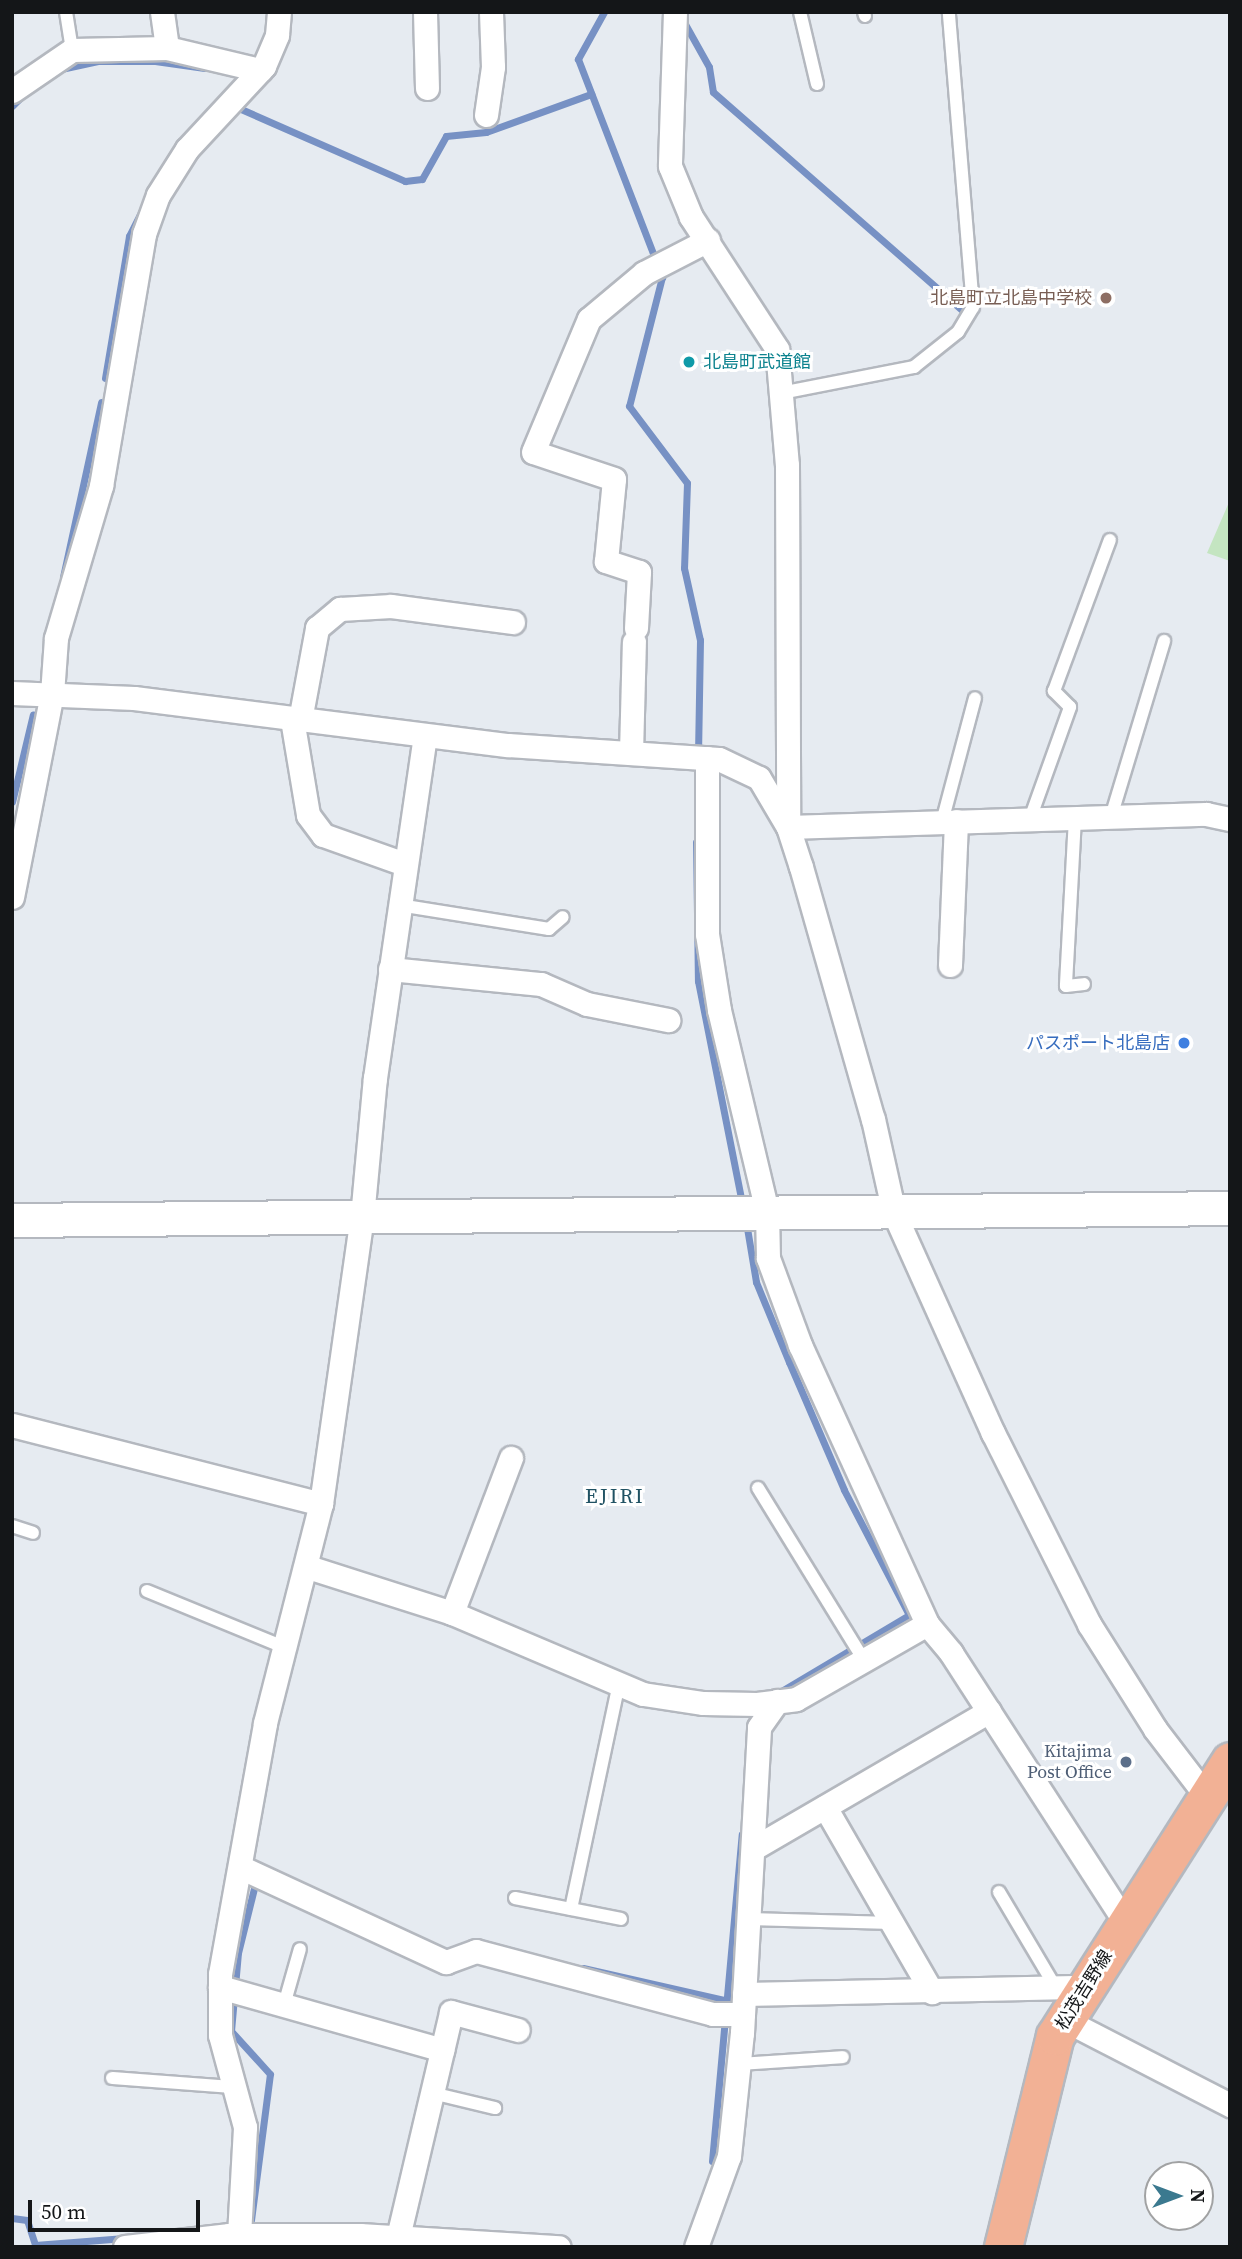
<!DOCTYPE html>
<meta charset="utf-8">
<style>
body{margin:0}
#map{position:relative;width:1242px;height:2259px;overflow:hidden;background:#e6ebf1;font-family:"Source Serif 4","Noto Sans JP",serif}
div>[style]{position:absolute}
.green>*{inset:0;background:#c4e5c1}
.stream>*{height:7px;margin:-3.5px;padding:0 3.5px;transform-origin:3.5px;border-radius:3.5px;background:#7791c4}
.roads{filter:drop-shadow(2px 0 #b4b8bf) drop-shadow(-2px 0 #b4b8bf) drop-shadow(0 2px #b4b8bf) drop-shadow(0 -2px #b4b8bf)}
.lane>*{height:12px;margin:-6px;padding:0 6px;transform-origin:6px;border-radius:6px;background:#fff}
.street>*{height:23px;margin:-11.5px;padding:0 11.5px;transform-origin:11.5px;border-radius:11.5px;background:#fff}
.secondary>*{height:33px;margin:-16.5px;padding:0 16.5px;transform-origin:16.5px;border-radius:16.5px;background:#fff}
.primary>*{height:37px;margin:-18.5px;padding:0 18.5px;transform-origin:18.5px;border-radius:18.5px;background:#f2b195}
.dots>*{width:19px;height:19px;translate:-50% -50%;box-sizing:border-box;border:4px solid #fff;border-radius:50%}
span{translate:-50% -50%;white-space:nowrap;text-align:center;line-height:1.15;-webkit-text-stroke:6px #fff;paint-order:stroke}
.education-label{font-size:18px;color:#785e54}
.right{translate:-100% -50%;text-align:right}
.culture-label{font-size:18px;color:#0d838f}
.left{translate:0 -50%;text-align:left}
.shop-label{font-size:18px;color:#366cbe}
.service-label{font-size:18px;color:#4e5e75}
.street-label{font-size:18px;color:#141618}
.quarter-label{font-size:21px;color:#205263;letter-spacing:2px}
.frame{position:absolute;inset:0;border:14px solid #141618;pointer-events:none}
.north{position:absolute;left:1144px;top:2161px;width:70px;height:70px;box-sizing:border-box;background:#fff;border:2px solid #a1a2a3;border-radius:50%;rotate:90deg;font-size:19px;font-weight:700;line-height:28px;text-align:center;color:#141618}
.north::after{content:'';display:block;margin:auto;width:24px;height:32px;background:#3b798f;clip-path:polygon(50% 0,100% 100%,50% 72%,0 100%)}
.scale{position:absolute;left:28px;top:2200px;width:172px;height:32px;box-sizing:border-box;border:4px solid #141618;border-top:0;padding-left:9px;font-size:21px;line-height:24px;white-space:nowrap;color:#141618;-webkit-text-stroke:5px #fff;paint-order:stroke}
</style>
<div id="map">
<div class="green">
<div style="clip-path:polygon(1230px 500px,1230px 561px,1207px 553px)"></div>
</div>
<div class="stream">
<div style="left:604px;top:12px;width:54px;rotate:119deg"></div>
<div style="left:578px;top:59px;width:234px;rotate:68.9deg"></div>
<div style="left:662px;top:277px;width:133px;rotate:104.3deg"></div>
<div style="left:629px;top:406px;width:96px;rotate:53deg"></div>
<div style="left:687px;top:483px;width:85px;rotate:92deg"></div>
<div style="left:684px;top:568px;width:74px;rotate:77.5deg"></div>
<div style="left:700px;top:640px;width:113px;rotate:91deg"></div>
<div style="left:685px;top:24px;width:49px;rotate:60.8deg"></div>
<div style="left:709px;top:67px;width:25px;rotate:81deg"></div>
<div style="left:713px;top:92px;width:334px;rotate:41.2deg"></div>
<div style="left:61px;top:69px;width:40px;rotate:-12deg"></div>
<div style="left:100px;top:61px;width:55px"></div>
<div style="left:155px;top:61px;width:50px;rotate:8deg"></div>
<div style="left:12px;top:106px;width:16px;rotate:-45deg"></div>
<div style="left:234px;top:106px;width:187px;rotate:23.7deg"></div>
<div style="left:405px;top:181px;width:17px;rotate:-7deg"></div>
<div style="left:422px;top:179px;width:49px;rotate:-60.8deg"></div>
<div style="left:446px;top:136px;width:40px;rotate:-5.7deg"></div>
<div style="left:486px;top:132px;width:112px;rotate:-19.9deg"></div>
<div style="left:160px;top:173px;width:26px;rotate:-58deg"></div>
<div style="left:105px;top:378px;width:144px;rotate:-80.4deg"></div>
<div style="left:129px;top:236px;width:27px;rotate:-63deg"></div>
<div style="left:63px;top:577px;width:179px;rotate:-77.7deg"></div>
<div style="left:12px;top:802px;width:90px;rotate:-76.6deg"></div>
<div style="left:696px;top:842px;width:139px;rotate:89.2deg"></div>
<div style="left:698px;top:981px;width:227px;rotate:78.8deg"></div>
<div style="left:746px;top:1222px;width:61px;rotate:80.5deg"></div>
<div style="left:756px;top:1282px;width:87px;rotate:67.6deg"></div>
<div style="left:789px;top:1362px;width:139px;rotate:66.7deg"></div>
<div style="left:844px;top:1490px;width:141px;rotate:62.5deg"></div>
<div style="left:909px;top:1615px;width:152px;rotate:149.2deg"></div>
<div style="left:583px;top:1968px;width:149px;rotate:12.8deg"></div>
<div style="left:712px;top:2161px;width:328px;rotate:-84.8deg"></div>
<div style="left:12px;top:2218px;width:15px;rotate:8deg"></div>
<div style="left:27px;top:2220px;width:26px;rotate:72deg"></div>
<div style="left:35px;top:2245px;width:90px;rotate:-4.4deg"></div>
<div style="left:251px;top:2220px;width:147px;rotate:-82.6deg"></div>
<div style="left:270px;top:2074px;width:58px;rotate:-132.2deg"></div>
<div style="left:231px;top:2031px;width:78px;rotate:-84.9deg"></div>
<div style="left:238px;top:1953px;width:75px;rotate:-76.1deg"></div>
</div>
<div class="roads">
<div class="lane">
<div style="left:66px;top:12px;width:38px;rotate:81deg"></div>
<div style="left:800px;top:12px;width:74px;rotate:76.7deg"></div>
<div style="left:864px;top:12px;width:4px;rotate:76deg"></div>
<div style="left:781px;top:393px;width:136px;rotate:-11.1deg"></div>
<div style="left:914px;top:367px;width:56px;rotate:-38.5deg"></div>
<div style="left:958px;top:332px;width:29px;rotate:-59deg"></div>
<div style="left:973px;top:307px;width:296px;rotate:-94.7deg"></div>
<div style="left:1111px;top:817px;width:184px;rotate:-73.2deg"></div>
<div style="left:1075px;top:818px;width:168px;rotate:93.1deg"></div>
<div style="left:1066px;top:986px;width:18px;rotate:-6deg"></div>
<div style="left:1030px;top:819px;width:119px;rotate:-70.3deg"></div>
<div style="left:1070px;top:707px;width:23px;rotate:-135deg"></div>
<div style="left:1054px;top:691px;width:161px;rotate:-69.7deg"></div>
<div style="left:942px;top:822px;width:128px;rotate:-75.1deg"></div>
<div style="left:399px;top:905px;width:152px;rotate:9.1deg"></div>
<div style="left:549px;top:929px;width:18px;rotate:-41deg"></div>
<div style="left:758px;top:1488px;width:202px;rotate:58.4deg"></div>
<div style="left:12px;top:1526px;width:22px;rotate:18deg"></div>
<div style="left:147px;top:1591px;width:150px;rotate:22.3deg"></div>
<div style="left:999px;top:1892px;width:112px;rotate:59.3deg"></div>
<div style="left:515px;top:1898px;width:108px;rotate:11.2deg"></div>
<div style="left:571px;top:1909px;width:230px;rotate:-78deg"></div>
<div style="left:749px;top:1919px;width:143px;rotate:1.6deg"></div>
<div style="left:284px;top:2005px;width:58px;rotate:-74.1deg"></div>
<div style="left:738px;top:2064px;width:105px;rotate:-3.8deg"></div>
<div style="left:112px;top:2078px;width:121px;rotate:4.3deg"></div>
<div style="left:432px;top:2093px;width:65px;rotate:13.4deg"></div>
</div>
<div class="street">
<div style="left:162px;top:12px;width:36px;rotate:82deg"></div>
<div style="left:425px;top:12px;width:76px;rotate:88.5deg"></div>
<div style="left:675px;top:12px;width:154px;rotate:91.9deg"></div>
<div style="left:670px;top:166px;width:55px;rotate:67.6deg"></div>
<div style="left:691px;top:217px;width:158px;rotate:56.9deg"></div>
<div style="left:777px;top:349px;width:116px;rotate:85.1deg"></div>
<div style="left:787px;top:465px;width:359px;rotate:89.8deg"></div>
<div style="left:12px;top:91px;width:73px;rotate:-34.3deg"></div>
<div style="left:72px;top:50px;width:95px;rotate:-1.2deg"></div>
<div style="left:167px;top:48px;width:96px;rotate:13.3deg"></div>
<div style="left:486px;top:115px;width:49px;rotate:-81.7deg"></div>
<div style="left:493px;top:67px;width:55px;rotate:-92.1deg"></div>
<div style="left:636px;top:628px;width:56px;rotate:-86.9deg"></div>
<div style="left:639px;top:572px;width:35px;rotate:-162deg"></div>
<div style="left:606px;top:561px;width:82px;rotate:-84.4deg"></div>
<div style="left:614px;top:479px;width:85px;rotate:-161.6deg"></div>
<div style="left:533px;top:452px;width:144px;rotate:-67.2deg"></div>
<div style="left:589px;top:319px;width:72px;rotate:-39.9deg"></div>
<div style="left:644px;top:273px;width:72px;rotate:-27.3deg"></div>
<div style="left:12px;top:693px;width:122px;rotate:2.3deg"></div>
<div style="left:134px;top:698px;width:377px;rotate:7.2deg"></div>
<div style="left:508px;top:745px;width:211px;rotate:3.8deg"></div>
<div style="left:719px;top:759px;width:44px;rotate:25.4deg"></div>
<div style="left:759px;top:778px;width:57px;rotate:59.4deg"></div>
<div style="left:788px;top:827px;width:42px;rotate:72deg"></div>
<div style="left:801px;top:867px;width:262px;rotate:74.1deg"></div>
<div style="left:873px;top:1119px;width:96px;rotate:77.4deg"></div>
<div style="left:894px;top:1213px;width:241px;rotate:65.8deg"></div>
<div style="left:993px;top:1433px;width:214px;rotate:63.3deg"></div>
<div style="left:1089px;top:1624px;width:124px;rotate:57.8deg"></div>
<div style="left:1155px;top:1729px;width:86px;rotate:52.6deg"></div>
<div style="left:292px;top:719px;width:97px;rotate:80.5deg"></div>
<div style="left:308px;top:815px;width:25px;rotate:53deg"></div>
<div style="left:323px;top:835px;width:87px;rotate:19.5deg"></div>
<div style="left:300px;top:720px;width:94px;rotate:-79.5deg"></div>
<div style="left:317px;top:628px;width:30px;rotate:-40deg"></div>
<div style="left:340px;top:609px;width:51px;rotate:-3.4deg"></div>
<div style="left:391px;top:606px;width:123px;rotate:7.5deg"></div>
<div style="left:631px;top:753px;width:111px;rotate:-88.5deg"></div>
<div style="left:707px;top:758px;width:176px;rotate:90deg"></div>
<div style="left:707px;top:934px;width:77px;rotate:81deg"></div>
<div style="left:719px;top:1010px;width:207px;rotate:76.6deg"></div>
<div style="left:767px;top:1211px;width:47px;rotate:88.8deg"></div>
<div style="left:768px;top:1258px;width:93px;rotate:69.8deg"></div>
<div style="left:800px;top:1345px;width:307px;rotate:65.5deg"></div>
<div style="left:788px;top:827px;width:418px;rotate:-1.8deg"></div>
<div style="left:1206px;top:814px;width:25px;rotate:12deg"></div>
<div style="left:12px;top:897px;width:207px;rotate:-78.9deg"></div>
<div style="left:52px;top:694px;width:56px;rotate:-85.9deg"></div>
<div style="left:56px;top:638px;width:159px;rotate:-73.5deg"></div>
<div style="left:101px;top:486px;width:256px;rotate:-80.3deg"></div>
<div style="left:144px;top:234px;width:41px;rotate:-70.3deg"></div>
<div style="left:158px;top:195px;width:54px;rotate:-57.8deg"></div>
<div style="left:187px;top:149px;width:113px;rotate:-47.1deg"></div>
<div style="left:264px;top:66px;width:34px;rotate:-67deg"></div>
<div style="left:277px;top:35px;width:23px;rotate:-85deg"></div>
<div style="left:950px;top:965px;width:144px;rotate:-87.6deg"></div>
<div style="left:390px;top:969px;width:152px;rotate:5.7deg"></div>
<div style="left:541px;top:984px;width:50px;rotate:23.5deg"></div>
<div style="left:587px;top:1004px;width:83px;rotate:11.2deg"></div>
<div style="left:12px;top:1425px;width:319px;rotate:14.3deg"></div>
<div style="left:308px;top:1567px;width:151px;rotate:17.7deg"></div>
<div style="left:452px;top:1613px;width:207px;rotate:23deg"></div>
<div style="left:643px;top:1694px;width:61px;rotate:8.5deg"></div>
<div style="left:703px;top:1703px;width:54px;rotate:1.1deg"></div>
<div style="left:757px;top:1704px;width:39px;rotate:-7deg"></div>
<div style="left:796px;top:1699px;width:151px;rotate:-29.8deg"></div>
<div style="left:927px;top:1624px;width:38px;rotate:50deg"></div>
<div style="left:951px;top:1653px;width:322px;rotate:57.1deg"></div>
<div style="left:452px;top:1613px;width:166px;rotate:-69.2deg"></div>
<div style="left:825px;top:1807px;width:214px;rotate:60deg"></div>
<div style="left:754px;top:1848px;width:272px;rotate:-30.2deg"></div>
<div style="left:240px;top:1867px;width:227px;rotate:24.8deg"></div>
<div style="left:446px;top:1962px;width:32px;rotate:-20deg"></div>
<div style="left:476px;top:1951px;width:245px;rotate:14.9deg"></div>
<div style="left:713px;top:2014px;width:30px"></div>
<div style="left:220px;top:1987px;width:231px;rotate:15.8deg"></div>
<div style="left:744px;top:1994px;width:342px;rotate:-1.2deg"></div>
<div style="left:1065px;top:2020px;width:186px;rotate:27.3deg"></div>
<div style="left:239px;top:2235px;width:108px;rotate:-86.8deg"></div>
<div style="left:245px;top:2127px;width:95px;rotate:-105.2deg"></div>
<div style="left:220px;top:2035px;width:61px;rotate:-90deg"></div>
<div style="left:220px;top:1974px;width:255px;rotate:-79.8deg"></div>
<div style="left:265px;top:1723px;width:226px;rotate:-75.7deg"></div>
<div style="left:321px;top:1504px;width:290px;rotate:-81.9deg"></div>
<div style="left:362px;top:1217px;width:140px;rotate:-84.7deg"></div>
<div style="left:375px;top:1078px;width:346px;rotate:-81.7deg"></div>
<div style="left:398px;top:2237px;width:231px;rotate:-76.7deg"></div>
<div style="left:451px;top:2012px;width:69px;rotate:15deg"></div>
<div style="left:125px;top:2247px;width:105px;rotate:-6.6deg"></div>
<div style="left:229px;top:2235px;width:131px"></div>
<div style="left:360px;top:2235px;width:199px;rotate:3.5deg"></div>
<div style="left:696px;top:2247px;width:97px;rotate:-70.1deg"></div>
<div style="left:729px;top:2156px;width:124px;rotate:-84deg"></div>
<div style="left:742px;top:2033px;width:306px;rotate:-86.8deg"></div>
<div style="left:759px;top:1727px;width:32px;rotate:-55deg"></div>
</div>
<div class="secondary">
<div style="left:12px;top:1220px;width:1218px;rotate:-0.56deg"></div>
</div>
<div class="primary">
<div style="left:1003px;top:2247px;width:217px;rotate:-76.2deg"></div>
<div style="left:1055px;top:2036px;width:326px;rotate:-57.5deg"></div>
</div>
</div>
<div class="dots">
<div style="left:1106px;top:298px;background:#8d6e63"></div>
<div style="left:689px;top:362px;background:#0f9aa8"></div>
<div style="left:1184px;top:1043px;background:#3f7fe0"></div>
<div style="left:1126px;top:1762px;background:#5c6f8a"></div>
</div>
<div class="education-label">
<span class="right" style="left:1092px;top:298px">北島町立北島中学校</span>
</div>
<div class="culture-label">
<span class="left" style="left:703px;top:362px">北島町武道館</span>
</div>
<div class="shop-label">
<span class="right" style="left:1170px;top:1043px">パスポート北島店</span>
</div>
<div class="service-label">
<span class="right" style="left:1112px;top:1762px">Kitajima<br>Post Office</span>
</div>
<div class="street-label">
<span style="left:1084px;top:1990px;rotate:-58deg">松茂吉野線</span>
</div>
<div class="quarter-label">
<span style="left:615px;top:1496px">EJIRI</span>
</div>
<div class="frame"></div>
<div class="north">N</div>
<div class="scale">50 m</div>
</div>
